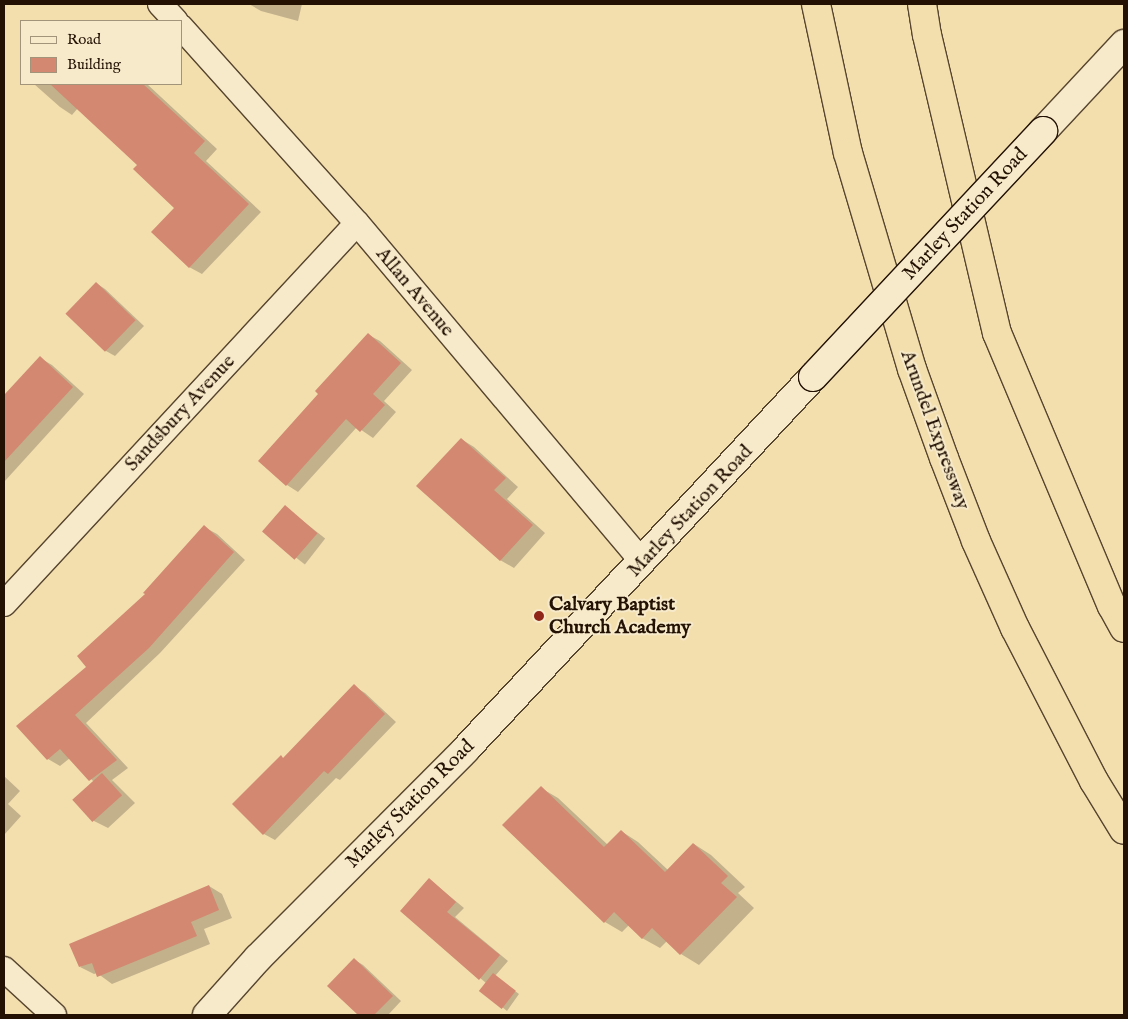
<!DOCTYPE html>
<style>
body{margin:0}
#map{position:relative;width:1128px;height:1019px;overflow:hidden;background:#f3deae;font-family:"IM FELL English",serif}
div>[style]{position:absolute}
.shadow>*{inset:0;background:#0003;transform-origin:0 0}
.building>*{inset:0;background:#d28871;transform-origin:0 0}
.roads{filter:drop-shadow(1px 0 #57452e) drop-shadow(-1px 0 #57452e) drop-shadow(0 1px #57452e) drop-shadow(0 -1px #57452e)}
.street>*{height:24px;margin:-12px;padding:0 12px;transform-origin:12px;border-radius:12px;background:#f7eaca}
.secondary>*{height:28px;margin:-14px;padding:0 14px;transform-origin:14px;border-radius:14px;background:#f7eaca}
.highway>*{height:28px;margin:-14px;padding:0 14px;transform-origin:14px;border-radius:14px;background:#f3deae}
.bridges{filter:drop-shadow(1px 0 #231204) drop-shadow(-1px 0 #231204) drop-shadow(0 1px #231204) drop-shadow(0 -1px #231204)}
.secondary-bridge>*{height:28px;margin:-14px;padding:0 14px;transform-origin:14px;border-radius:14px;background:#f7eaca}
.dots>*{width:14px;height:14px;translate:-50% -50%;box-sizing:border-box;border:2px solid #f7eaca;border-radius:50%}
span{translate:-50% -50%;white-space:nowrap;text-align:center;line-height:1.15;-webkit-text-stroke:4px #f7eaca;paint-order:stroke}
.street-label{font-size:20px;color:#231204}
.poi-label{font-size:20px;color:#231204;font-weight:700}
.left{translate:0 -50%;text-align:left}
.frame{position:absolute;inset:0;border:5px solid #231204;pointer-events:none}
.legend{position:absolute;left:20px;top:20px;width:162px;height:65px;box-sizing:border-box;background:#f7eaca;border:1px solid #a2947b;margin:0;padding:6px 9px;list-style:none;font-size:15px;color:#231204}
.legend li{display:flex;align-items:center;gap:10px;height:25px}
.legend b{width:25px;border:1px solid #a2947b}
</style>
<div id="map">
<div class="shadow">
<div style="clip-path:polygon(249px 4px,302px 4px,298px 21px,261px 11px)"></div>
<div style="clip-path:polygon(34px 84px,147px 84px,217px 149px,206px 161px,261px 212px,202px 274px,189px 267px,176px 208px,138px 165px,78px 108px,72px 115px,60px 107px)"></div>
<div style="clip-path:polygon(96px 283px,105px 289px,144px 326px,115px 356px,106px 351px)"></div>
<div style="clip-path:polygon(369px 335px,380px 341px,412px 370px,384px 401px,396px 412px,373px 438px,357px 427px,298px 492px,287px 485px,259px 461px,320px 394px)"></div>
<div style="clip-path:polygon(40px 358px,52px 365px,84px 394px,4px 482px,4px 399px)"></div>
<div style="clip-path:polygon(461px 439px,474px 447px,518px 487px,507px 499px,545px 533px,514px 568px,500px 560px)"></div>
<div style="left:285px;top:507px;width:51px;height:33px;rotate:38deg"></div>
<div style="clip-path:polygon(204px 527px,217px 534px,245px 560px,160px 653px,86px 723px,128px 768px,112px 780px,135px 803px,108px 828px,94px 821px,94px 782px,70px 758px,60px 766px,48px 759px,18px 726px,88px 667px)"></div>
<div style="clip-path:polygon(354px 686px,365px 693px,396px 722px,340px 780px,336px 778px,275px 840px,264px 834px,233px 804px,281px 757px,284px 759px)"></div>
<div style="clip-path:polygon(4px 776px,20px 791px,8px 804px,21px 816px,4px 835px)"></div>
<div style="clip-path:polygon(541px 788px,558px 798px,608px 845px,621px 831px,638px 842px,668px 870px,694px 844px,711px 855px,745px 887px,738px 893px,754px 908px,699px 965px,681px 954px,667px 941px,660px 948px,642px 938px,629px 925px,622px 932px,605px 922px)"></div>
<div style="clip-path:polygon(429px 879px,464px 908px,455px 917px,508px 961px,495px 976px,519px 994px,507px 1011px,481px 990px,486px 983px,401px 911px)"></div>
<div style="clip-path:polygon(209px 886px,222px 894px,232px 918px,204px 929px,210px 944px,112px 984px,97px 973px,94px 974px,80px 967px)"></div>
<div style="clip-path:polygon(355px 960px,363px 965px,401px 1001px,388px 1015px,360px 1015px,329px 986px)"></div>
</div>
<div class="building">
<div style="clip-path:polygon(50px 84px,143px 84px,205px 141px,194px 153px,249px 204px,189px 268px,151px 232px,174px 208px,133px 169px,137px 165px)"></div>
<div style="left:96px;top:282px;width:55px;height:44px;rotate:44deg"></div>
<div style="clip-path:polygon(368px 333px,401px 363px,373px 394px,385px 405px,360px 432px,346px 419px,286px 486px,258px 461px,318px 394px,315px 391px)"></div>
<div style="clip-path:polygon(40px 356px,73px 387px,4px 462px,4px 395px)"></div>
<div style="clip-path:polygon(461px 438px,506px 478px,494px 490px,533px 525px,500px 561px,416px 486px)"></div>
<div style="left:285px;top:505px;width:43px;height:35px;rotate:41deg"></div>
<div style="clip-path:polygon(204px 525px,234px 552px,149px 648px,75px 715px,117px 760px,89px 781px,60px 749px,47px 760px,16px 726px,86px 667px,77px 656px,145px 594px,143px 593px)"></div>
<div style="clip-path:polygon(354px 684px,385px 714px,328px 774px,324px 771px,263px 835px,232px 804px,281px 755px,283px 758px)"></div>
<div style="left:102px;top:773px;width:30px;height:40px;rotate:48deg"></div>
<div style="clip-path:polygon(541px 786px,604px 847px,621px 830px,665px 872px,693px 843px,728px 876px,721px 883px,737px 897px,680px 955px,652px 928px,642px 939px,614px 912px,604px 923px,502px 825px)"></div>
<div style="clip-path:polygon(429px 878px,456px 902px,447px 912px,500px 955px,479px 980px,400px 911px)"></div>
<div style="clip-path:polygon(209px 885px,219px 910px,191px 922px,197px 936px,97px 977px,92px 963px,79px 967px,69px 944px)"></div>
<div style="clip-path:polygon(354px 958px,393px 996px,374px 1015px,358px 1015px,327px 986px)"></div>
<div style="left:493px;top:973px;width:29px;height:23px;rotate:38deg"></div>
</div>
<div class="roads">
<div class="street">
<div style="left:160px;top:4px;width:23px;rotate:47deg"></div>
<div style="left:181px;top:27px;width:263px;rotate:48.1deg"></div>
<div style="left:357px;top:223px;width:443px;rotate:49.9deg"></div>
<div style="left:4px;top:604px;width:519px;rotate:-47.18deg"></div>
<div style="left:4px;top:969px;width:68px;rotate:42.6deg"></div>
</div>
<div class="secondary">
<div style="left:1043px;top:131px;width:119px;rotate:-47deg"></div>
<div style="left:207px;top:1015px;width:76px;rotate:-48.2deg"></div>
<div style="left:258px;top:958px;width:293px;rotate:-45.1deg"></div>
<div style="left:465px;top:750px;width:510px;rotate:-46.99deg"></div>
</div>
<div class="highway">
<div style="left:816px;top:4px;width:152px;rotate:77.9deg"></div>
<div style="left:848px;top:153px;width:225px;rotate:73.5deg"></div>
<div style="left:912px;top:369px;width:95px;rotate:70.2deg"></div>
<div style="left:944px;top:458px;width:89px;rotate:68.9deg"></div>
<div style="left:976px;top:541px;width:95px;rotate:65.9deg"></div>
<div style="left:1015px;top:628px;width:172px;rotate:62.7deg"></div>
<div style="left:1094px;top:781px;width:57px;rotate:58.5deg"></div>
<div style="left:922px;top:4px;width:31px;rotate:81deg"></div>
<div style="left:927px;top:35px;width:306px;rotate:76.8deg"></div>
<div style="left:997px;top:333px;width:296px;rotate:67.2deg"></div>
<div style="left:1112px;top:606px;width:25px;rotate:61deg"></div>
</div>
</div>
<div class="bridges">
<div class="secondary-bridge">
<div style="left:813px;top:377px;width:337px;rotate:-46.9deg"></div>
</div>
</div>
<div class="dots">
<div style="left:539px;top:616px;background:#8f2418"></div>
</div>
<div class="street-label">
<span style="left:965px;top:214px;rotate:-47deg">Marley Station Road</span>
<span style="left:415px;top:292px;rotate:50deg">Allan Avenue</span>
<span style="left:180px;top:413px;rotate:-47deg">Sandsbury Avenue</span>
<span style="left:935px;top:430px;rotate:70deg">Arundel Expressway</span>
<span style="left:690px;top:511px;rotate:-47deg">Marley Station Road</span>
<span style="left:410px;top:804px;rotate:-45deg">Marley Station Road</span>
</div>
<div class="poi-label">
<span class="left" style="left:549px;top:616px">Calvary Baptist<br>Church Academy</span>
</div>
<div class="frame"></div>
<ul class="legend">
<li><b style="height:6px;background:#f7eaca"></b>Road</li>
<li><b style="height:14px;background:#d28871"></b>Building</li>
</ul>
</div>
